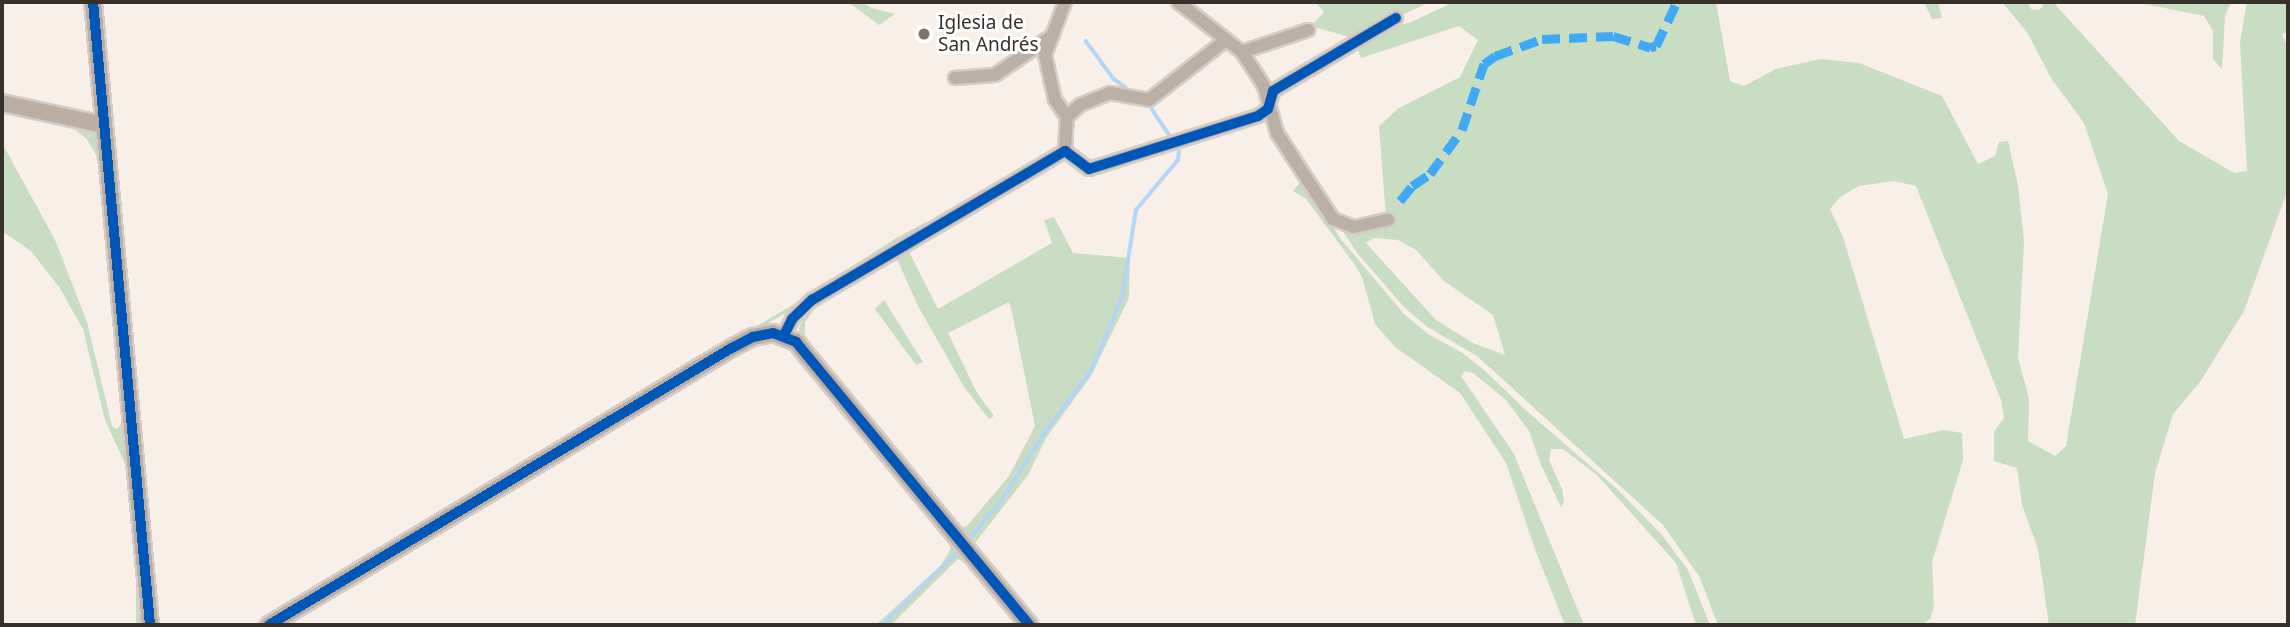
<!DOCTYPE html>
<meta charset="utf-8">
<style>
body{margin:0}
#map{position:relative;width:2290px;height:627px;overflow:hidden;background:#f8efe8;font-family:"Noto Sans",sans-serif}
div>[style]{position:absolute}
.green>*{inset:0;background:#c8ddc2}
.stream>*{height:3.5px;margin:-1.75px;padding:0 1.75px;transform-origin:1.75px;border-radius:1.75px;background:#b3d6f7}
.roads{filter:drop-shadow(2px 0 #d4cdc7) drop-shadow(-2px 0 #d4cdc7) drop-shadow(0 2px #d4cdc7) drop-shadow(0 -2px #d4cdc7)}
.street>*{height:12px;margin:-6px;padding:0 6px;transform-origin:6px;border-radius:6px;background:#bcafa5}
.secondary>*{height:16px;margin:-8px;padding:0 8px;transform-origin:8px;border-radius:8px;background:#bcaea2}
.quiet>*{height:9px;margin-top:-4.5px;transform-origin:0;background:repeating-linear-gradient(90deg,#3fa9f5 0 18px,transparent 0 27px)}
.cycleway>*{height:10px;margin:-5px;padding:0 5px;transform-origin:5px;border-radius:5px;background:#0057b8}
.dots>*{width:19px;height:19px;translate:-50% -50%;box-sizing:border-box;border:4px solid #fff;border-radius:50%}
span{translate:-50% -50%;white-space:nowrap;text-align:center;line-height:1.15;-webkit-text-stroke:6px #fff;paint-order:stroke}
.poi-label{font-size:19px;color:#38302a}
.left{translate:0 -50%;text-align:left}
.frame{position:absolute;inset:0;border:4px solid #38302a;pointer-events:none}
</style>
<div id="map">
<div class="green">
<div style="clip-path:polygon(848px 2px,861px 2px,872px 8px,895px 14px,879px 25px)"></div>
<div style="clip-path:polygon(1315px 2px,1430px 2px,1353px 38px,1311px 26px,1324px 12px)"></div>
<div style="clip-path:polygon(evenodd,1454px 2px,1716px 2px,1730px 81px,1744px 86px,1776px 69px,1821px 59px,1859px 63px,1942px 96px,1978px 164px,1995px 156px,1999px 142px,2008px 141px,2018px 185px,2024px 241px,2018px 358px,2029px 398px,2028px 441px,2055px 456px,2066px 446px,2108px 194px,2084px 123px,2051px 78px,2027px 32px,2002px 2px,2028px 2px,2031px 9px,2039px 10px,2043px 6px,2042px 2px,2053px 2px,2179px 141px,2234px 173px,2247px 171px,2240px 42px,2247px 2px,2288px 2px,2288px 31px,2282px 34px,2288px 48px,2288px 189px,2244px 311px,2200px 382px,2173px 414px,2155px 473px,2135px 625px,2049px 625px,2038px 549px,2022px 505px,2017px 468px,1994px 461px,1994px 432px,2004px 418px,2001px 400px,1916px 186px,1894px 181px,1859px 186px,1840px 197px,1830px 209px,1843px 237px,1904px 439px,1944px 430px,1962px 433px,1963px 460px,1932px 562px,1934px 607px,1930px 619px,1921px 625px,1718px 625px,1699px 576px,1663px 525px,1477px 356px,1426px 326px,1404px 307px,1358px 254px,1340px 227px,1386px 217px,1379px 126px,1399px 108px,1460px 77px,1478px 40px,1459px 26px,1361px 58px,1356px 45px,1378px 32px,1411px 22px,1454px 2px,1373px 238px,1398px 240px,1416px 250px,1444px 281px,1493px 315px,1505px 355px,1473px 343px,1436px 320px,1366px 243px,1373px 238px)"></div>
<div style="clip-path:polygon(1893px 2px,1938px 2px,1942px 18px,1932px 19px,1925px 4px)"></div>
<div style="clip-path:polygon(2135px 2px,2231px 2px,2225px 16px,2222px 69px,2213px 59px,2213px 31px,2204px 16px)"></div>
<div style="clip-path:polygon(69px 125px,92px 130px,101px 141px,145px 625px,136px 625px,136px 578px,127px 468px,105px 420px,83px 329px,59px 287px,31px 251px,2px 231px,2px 143px,55px 240px,87px 322px,112px 426px,117px 429px,122px 423px,118px 356px,101px 174px,96px 155px,87px 139px)"></div>
<div style="clip-path:polygon(1302px 180px,1340px 238px,1404px 314px,1428px 334px,1461px 352px,1483px 369px,1529px 413px,1616px 488px,1662px 535px,1688px 570px,1710px 625px,1696px 625px,1676px 563px,1597px 475px,1563px 449px,1551px 449px,1549px 460px,1562px 489px,1564px 502px,1561px 507px,1541px 465px,1529px 431px,1506px 400px,1473px 373px,1465px 371px,1461px 376px,1514px 454px,1584px 625px,1565px 625px,1536px 552px,1506px 463px,1460px 393px,1395px 347px,1375px 324px,1362px 277px,1355px 265px,1306px 199px,1293px 191px)"></div>
<div style="clip-path:polygon(evenodd,1054px 217px,1073px 253px,1130px 258px,1129px 298px,1091px 376px,1046px 438px,1028px 475px,975px 543px,1041px 625px,1036px 625px,800px 337px,799px 328px,808px 307px,908px 250px,938px 309px,1052px 243px,1044px 220px,1054px 217px,897px 259px,918px 306px,964px 387px,989px 419px,994px 416px,977px 393px,948px 333px,1009px 302px,1012px 312px,1035px 426px,1009px 476px,967px 526px,959px 528px,812px 349px,805px 335px,805px 323px,814px 308px,897px 259px)"></div>
<div style="clip-path:polygon(926px 222px,919px 230px,799px 305px,262px 625px,254px 625px,794px 304px,896px 238px)"></div>
<div style="clip-path:polygon(884px 300px,923px 362px,916px 365px,875px 309px)"></div>
<div style="clip-path:polygon(762px 339px,785px 343px,798px 351px,1025px 625px,1019px 625px,971px 566px,958px 559px,891px 625px,876px 625px,941px 565px,950px 550px,949px 537px,793px 353px,779px 343px,762px 342px,746px 348px,639px 411px,286px 625px,276px 625px,726px 356px)"></div>
</div>
<div class="stream">
<div style="left:1086px;top:41px;width:47px;rotate:53.6deg"></div>
<div style="left:1114px;top:79px;width:14px;rotate:36deg"></div>
<div style="left:1152px;top:109px;width:32px;rotate:56deg"></div>
<div style="left:968px;top:540px;width:49px;rotate:-49.1deg"></div>
<div style="left:1000px;top:503px;width:80px;rotate:-57.7deg"></div>
<div style="left:1043px;top:435px;width:80px;rotate:-53.1deg"></div>
<div style="left:1091px;top:371px;width:79px;rotate:-67deg"></div>
<div style="left:1122px;top:298px;width:89px;rotate:-81deg"></div>
<div style="left:1136px;top:210px;width:65px;rotate:-50deg"></div>
<div style="left:1178px;top:160px;width:8px;rotate:-83deg"></div>
<div style="left:883px;top:625px;width:106px;rotate:-44.2deg"></div>
</div>
<div class="roads">
<div class="street">
<div style="left:1178px;top:2px;width:81px;rotate:38deg"></div>
<div style="left:1242px;top:52px;width:40px;rotate:57.1deg"></div>
<div style="left:1264px;top:86px;width:49px;rotate:74.5deg"></div>
<div style="left:1277px;top:133px;width:103px;rotate:56.9deg"></div>
<div style="left:1333px;top:219px;width:22px;rotate:21deg"></div>
<div style="left:1354px;top:227px;width:35px;rotate:-12deg"></div>
<div style="left:1242px;top:52px;width:70px;rotate:-18.4deg"></div>
<div style="left:955px;top:78px;width:40px;rotate:-4.3deg"></div>
<div style="left:995px;top:75px;width:69px;rotate:-34.4deg"></div>
<div style="left:1067px;top:117px;width:18px;rotate:-43deg"></div>
<div style="left:1080px;top:105px;width:32px;rotate:-22deg"></div>
<div style="left:1110px;top:93px;width:40px;rotate:10deg"></div>
<div style="left:1149px;top:100px;width:98px;rotate:-37.9deg"></div>
<div style="left:1065px;top:151px;width:34px;rotate:-87deg"></div>
<div style="left:1067px;top:117px;width:21px;rotate:-125deg"></div>
<div style="left:1055px;top:100px;width:46px;rotate:-102.5deg"></div>
<div style="left:1045px;top:55px;width:57px;rotate:-69.3deg"></div>
<div style="left:784px;top:335px;width:18px;rotate:-63deg"></div>
<div style="left:792px;top:319px;width:28px;rotate:-44deg"></div>
<div style="left:812px;top:300px;width:294px;rotate:-30.5deg"></div>
<div style="left:1065px;top:151px;width:30px;rotate:37deg"></div>
<div style="left:1089px;top:169px;width:177px;rotate:-17.4deg"></div>
<div style="left:1258px;top:116px;width:12px;rotate:-35deg"></div>
<div style="left:1268px;top:109px;width:19px;rotate:-74deg"></div>
<div style="left:1273px;top:91px;width:143px;rotate:-30.7deg"></div>
</div>
<div class="secondary">
<div style="left:93px;top:2px;width:626px;rotate:84.77deg"></div>
<div style="left:2px;top:103px;width:104px;rotate:12.2deg"></div>
<div style="left:269px;top:625px;width:537px;rotate:-30.91deg"></div>
<div style="left:730px;top:349px;width:26px;rotate:-28deg"></div>
<div style="left:753px;top:337px;width:20px;rotate:-11deg"></div>
<div style="left:773px;top:333px;width:25px;rotate:21deg"></div>
<div style="left:796px;top:342px;width:367px;rotate:50.5deg"></div>
</div>
</div>
<div class="quiet">
<div style="left:1400px;top:201px;width:19px;rotate:-51deg"></div>
<div style="left:1412px;top:186px;width:22px;rotate:-34deg"></div>
<div style="left:1430px;top:174px;width:54px;rotate:-54deg"></div>
<div style="left:1462px;top:130px;width:70px;rotate:-71.6deg"></div>
<div style="left:1484px;top:64px;width:14px;rotate:-36deg"></div>
<div style="left:1495px;top:56px;width:50px;rotate:-19.9deg"></div>
<div style="left:1542px;top:39px;width:71px;rotate:-2.4deg"></div>
<div style="left:1613px;top:36px;width:39px;rotate:17deg"></div>
<div style="left:1650px;top:47px;width:6px;rotate:-9deg"></div>
<div style="left:1656px;top:46px;width:49px;rotate:-64.5deg"></div>
</div>
<div class="cycleway">
<div style="left:93px;top:2px;width:626px;rotate:84.77deg"></div>
<div style="left:784px;top:335px;width:18px;rotate:-63deg"></div>
<div style="left:792px;top:319px;width:28px;rotate:-44deg"></div>
<div style="left:812px;top:300px;width:294px;rotate:-30.5deg"></div>
<div style="left:1065px;top:151px;width:30px;rotate:37deg"></div>
<div style="left:1089px;top:169px;width:177px;rotate:-17.4deg"></div>
<div style="left:1258px;top:116px;width:12px;rotate:-35deg"></div>
<div style="left:1268px;top:109px;width:19px;rotate:-74deg"></div>
<div style="left:1273px;top:91px;width:143px;rotate:-30.7deg"></div>
<div style="left:269px;top:625px;width:537px;rotate:-30.91deg"></div>
<div style="left:730px;top:349px;width:26px;rotate:-28deg"></div>
<div style="left:753px;top:337px;width:20px;rotate:-11deg"></div>
<div style="left:773px;top:333px;width:25px;rotate:21deg"></div>
<div style="left:796px;top:342px;width:367px;rotate:50.5deg"></div>
</div>
<div class="dots">
<div style="left:924px;top:34px;background:#7b736c"></div>
</div>
<div class="poi-label">
<span class="left" style="left:938px;top:34px">Iglesia de<br>San Andrés</span>
</div>
<div class="frame"></div>
</div>
